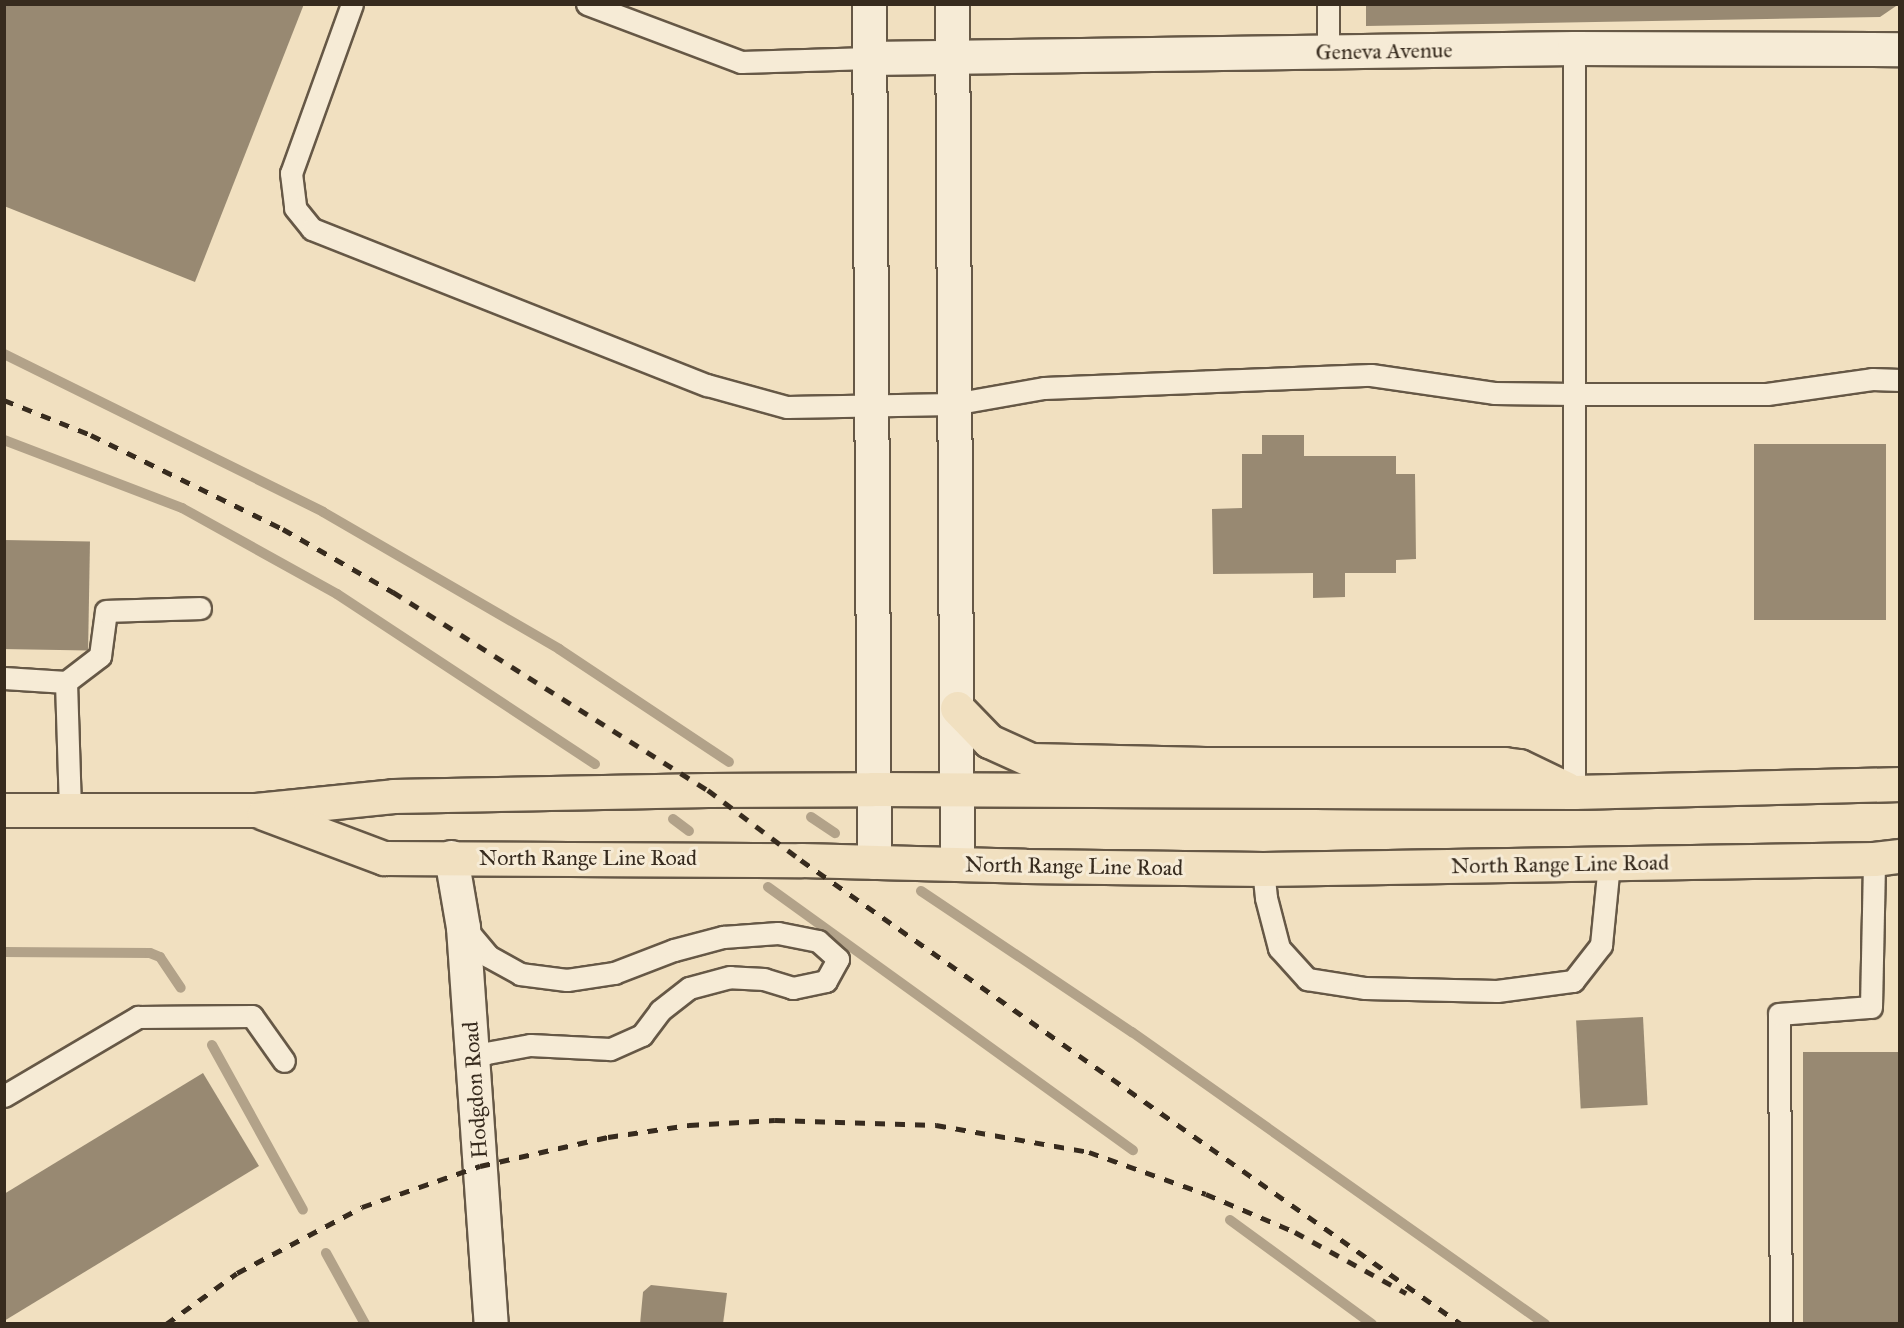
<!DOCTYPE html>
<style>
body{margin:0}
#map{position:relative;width:1904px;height:1328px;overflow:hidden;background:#f1e0c0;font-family:"IM FELL Great Primer",serif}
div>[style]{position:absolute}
.stream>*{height:10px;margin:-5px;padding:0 5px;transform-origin:5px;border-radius:5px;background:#b2a289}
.building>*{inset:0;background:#988972;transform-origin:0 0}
.roads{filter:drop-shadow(2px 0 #665846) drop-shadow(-2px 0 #665846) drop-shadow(0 2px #665846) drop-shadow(0 -2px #665846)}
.service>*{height:21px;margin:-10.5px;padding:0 10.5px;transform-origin:10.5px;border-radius:10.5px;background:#f6ebd6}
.minor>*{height:33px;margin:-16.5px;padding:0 16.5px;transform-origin:16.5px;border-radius:16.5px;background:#f6ebd6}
.tertiary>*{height:33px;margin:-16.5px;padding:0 16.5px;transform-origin:16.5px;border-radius:16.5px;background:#f6ebd6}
.primary>*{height:33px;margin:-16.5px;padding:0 16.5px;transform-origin:16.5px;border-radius:16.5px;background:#f1e0c0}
.rail>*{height:4.5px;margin-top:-2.25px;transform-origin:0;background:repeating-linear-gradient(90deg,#372b1e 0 10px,transparent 0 20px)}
span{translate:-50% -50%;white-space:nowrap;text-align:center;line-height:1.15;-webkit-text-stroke:6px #f6ebd6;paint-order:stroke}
.street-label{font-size:22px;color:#372b1e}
.frame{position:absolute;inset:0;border:6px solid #372b1e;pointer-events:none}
</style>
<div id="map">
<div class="stream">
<div style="left:4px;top:354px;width:356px;rotate:26.3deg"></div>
<div style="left:323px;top:512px;width:273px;rotate:30.1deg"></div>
<div style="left:559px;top:649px;width:204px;rotate:33.6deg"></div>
<div style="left:4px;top:440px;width:191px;rotate:20.9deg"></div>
<div style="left:182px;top:508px;width:177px;rotate:29deg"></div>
<div style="left:337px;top:594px;width:309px;rotate:33.4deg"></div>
<div style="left:811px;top:817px;width:29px;rotate:34deg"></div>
<div style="left:673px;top:819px;width:20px;rotate:37deg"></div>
<div style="left:768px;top:887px;width:450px;rotate:35.8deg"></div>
<div style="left:921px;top:891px;width:254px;rotate:33.8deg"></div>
<div style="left:1132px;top:1032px;width:506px;rotate:35.26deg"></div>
<div style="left:4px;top:952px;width:146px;rotate:0.4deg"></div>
<div style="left:150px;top:953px;width:11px;rotate:22deg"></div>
<div style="left:160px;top:957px;width:37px;rotate:56deg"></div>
<div style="left:212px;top:1045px;width:188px;rotate:61.1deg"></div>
<div style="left:1230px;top:1220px;width:176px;rotate:36.2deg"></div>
<div style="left:326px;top:1253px;width:81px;rotate:61.2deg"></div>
</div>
<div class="building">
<div style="clip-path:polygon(4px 4px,304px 4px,195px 282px,4px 206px)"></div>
<div style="clip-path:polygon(1366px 4px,1899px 4px,1880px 17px,1366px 26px)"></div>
<div style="clip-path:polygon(1262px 435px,1304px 435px,1304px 456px,1396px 456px,1396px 474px,1415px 474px,1416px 559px,1396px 560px,1396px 573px,1345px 573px,1345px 597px,1313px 598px,1313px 573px,1213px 574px,1212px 509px,1242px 508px,1242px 454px,1262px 454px)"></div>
<div style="left:1754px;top:444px;width:132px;height:176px"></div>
<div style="left:4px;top:540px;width:86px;height:109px;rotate:1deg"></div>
<div style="left:1643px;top:1017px;width:88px;height:67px;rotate:87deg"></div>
<div style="left:1900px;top:1052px;width:272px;height:97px;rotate:90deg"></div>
<div style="clip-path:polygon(203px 1073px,259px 1166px,4px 1321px,4px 1194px)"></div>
<div style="clip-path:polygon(651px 1285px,727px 1293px,723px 1324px,640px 1324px,643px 1292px)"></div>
</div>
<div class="roads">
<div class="service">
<div style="left:352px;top:4px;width:180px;rotate:109.8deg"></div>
<div style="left:291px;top:173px;width:35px;rotate:83deg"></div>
<div style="left:295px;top:208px;width:27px;rotate:51deg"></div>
<div style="left:312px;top:229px;width:425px;rotate:21.6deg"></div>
<div style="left:707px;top:385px;width:83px;rotate:15.4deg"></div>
<div style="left:787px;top:407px;width:166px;rotate:-1deg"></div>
<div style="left:953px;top:404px;width:92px;rotate:-10deg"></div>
<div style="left:1044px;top:388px;width:327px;rotate:-2.3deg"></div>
<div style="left:1371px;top:375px;width:124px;rotate:8.3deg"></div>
<div style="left:1494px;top:393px;width:81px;rotate:0.7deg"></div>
<div style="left:1575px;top:394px;width:192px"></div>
<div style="left:1767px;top:394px;width:106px;rotate:-8.1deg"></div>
<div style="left:1872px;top:379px;width:28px;rotate:2deg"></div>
<div style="left:587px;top:4px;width:165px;rotate:20.6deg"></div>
<div style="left:741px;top:62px;width:128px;rotate:-1.8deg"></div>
<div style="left:1574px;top:48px;width:744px;rotate:90deg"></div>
<div style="left:1328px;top:52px;width:48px;rotate:-90deg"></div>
<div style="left:4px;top:678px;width:62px;rotate:3.7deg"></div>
<div style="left:66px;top:682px;width:128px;rotate:88.2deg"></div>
<div style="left:66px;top:682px;width:43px;rotate:-37.4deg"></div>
<div style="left:100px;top:656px;width:45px;rotate:-82.4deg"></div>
<div style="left:106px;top:611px;width:94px;rotate:-1.8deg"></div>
<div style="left:1263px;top:869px;width:29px;rotate:84deg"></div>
<div style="left:1266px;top:898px;width:52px;rotate:75.4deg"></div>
<div style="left:1279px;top:948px;width:42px;rotate:47.9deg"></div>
<div style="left:1307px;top:979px;width:59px;rotate:8.8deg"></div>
<div style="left:1365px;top:988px;width:132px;rotate:1.3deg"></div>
<div style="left:1497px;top:991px;width:77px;rotate:-7.5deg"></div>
<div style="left:1573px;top:981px;width:46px;rotate:-52.1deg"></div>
<div style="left:1601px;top:945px;width:82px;rotate:-84.4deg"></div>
<div style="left:464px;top:927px;width:38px;rotate:50deg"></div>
<div style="left:488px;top:956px;width:37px;rotate:29deg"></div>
<div style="left:520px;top:974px;width:47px;rotate:7.3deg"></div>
<div style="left:567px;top:980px;width:48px;rotate:-8.5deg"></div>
<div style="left:614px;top:973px;width:64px;rotate:-21deg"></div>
<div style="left:674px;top:950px;width:51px;rotate:-14.9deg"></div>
<div style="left:723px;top:937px;width:55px;rotate:-4.2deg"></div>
<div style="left:778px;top:933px;width:41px;rotate:11.3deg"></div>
<div style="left:818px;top:941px;width:27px;rotate:42deg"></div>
<div style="left:838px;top:959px;width:25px;rotate:119deg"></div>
<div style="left:826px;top:981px;width:34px;rotate:168deg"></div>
<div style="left:793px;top:988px;width:30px;rotate:-163deg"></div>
<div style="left:764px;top:979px;width:34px;rotate:-177deg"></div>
<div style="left:730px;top:977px;width:42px;rotate:165deg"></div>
<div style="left:689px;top:988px;width:37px;rotate:142deg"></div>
<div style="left:660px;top:1011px;width:30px;rotate:127deg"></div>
<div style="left:642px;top:1035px;width:35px;rotate:156deg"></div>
<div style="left:610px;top:1049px;width:80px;rotate:-177.1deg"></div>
<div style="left:530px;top:1045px;width:45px;rotate:169.7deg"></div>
<div style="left:486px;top:1053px;width:15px;rotate:148deg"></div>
<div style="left:4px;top:1096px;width:156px;rotate:-30.5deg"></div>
<div style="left:138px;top:1017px;width:114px;rotate:-0.5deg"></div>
<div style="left:252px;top:1016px;width:55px;rotate:54.6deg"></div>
<div style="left:1781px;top:1324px;width:310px;rotate:-90.4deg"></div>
<div style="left:1779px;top:1014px;width:92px;rotate:-4.4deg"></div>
<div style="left:1871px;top:1007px;width:148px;rotate:-88.8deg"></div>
</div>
<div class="minor">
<div style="left:869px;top:58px;width:705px;rotate:-0.81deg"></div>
<div style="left:1574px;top:48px;width:326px;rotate:0.2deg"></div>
<div style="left:451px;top:857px;width:71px;rotate:80.3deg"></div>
<div style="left:463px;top:927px;width:398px;rotate:86deg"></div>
</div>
<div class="tertiary">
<div style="left:869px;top:4px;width:858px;rotate:89.67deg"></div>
<div style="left:952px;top:4px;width:860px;rotate:89.67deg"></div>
</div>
<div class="primary">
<div style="left:957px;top:708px;width:46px;rotate:45.9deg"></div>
<div style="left:989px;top:741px;width:46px;rotate:24.3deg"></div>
<div style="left:1031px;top:760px;width:174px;rotate:1.3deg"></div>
<div style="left:1205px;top:764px;width:299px"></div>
<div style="left:1504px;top:764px;width:15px;rotate:8deg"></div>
<div style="left:1519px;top:766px;width:53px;rotate:25.6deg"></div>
<div style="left:4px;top:810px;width:252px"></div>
<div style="left:256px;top:810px;width:138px;rotate:-5.8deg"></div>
<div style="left:393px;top:796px;width:315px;rotate:-1.1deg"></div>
<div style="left:708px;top:790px;width:165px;rotate:-0.3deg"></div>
<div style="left:873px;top:789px;width:701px;rotate:0.25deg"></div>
<div style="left:1574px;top:792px;width:326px;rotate:-1.4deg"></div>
<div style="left:264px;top:813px;width:128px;rotate:20.6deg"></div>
<div style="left:384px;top:858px;width:417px;rotate:0.3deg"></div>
<div style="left:801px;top:860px;width:224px;rotate:1.5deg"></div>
<div style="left:1025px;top:866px;width:238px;rotate:0.7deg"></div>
<div style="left:1263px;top:869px;width:611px;rotate:-0.94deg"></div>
<div style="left:1874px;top:859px;width:26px;rotate:-7deg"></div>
</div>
</div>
<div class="rail">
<div style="left:4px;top:400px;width:94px;rotate:21.9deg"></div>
<div style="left:91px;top:435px;width:214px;rotate:26.1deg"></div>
<div style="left:283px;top:529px;width:127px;rotate:29.8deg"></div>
<div style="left:393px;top:592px;width:372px;rotate:32.2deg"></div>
<div style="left:708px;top:790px;width:116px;rotate:37deg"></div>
<div style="left:801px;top:860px;width:807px;rotate:35.11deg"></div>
<div style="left:166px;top:1324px;width:87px;rotate:-35.7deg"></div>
<div style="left:237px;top:1273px;width:141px;rotate:-27.8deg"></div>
<div style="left:362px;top:1207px;width:125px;rotate:-19.2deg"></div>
<div style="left:480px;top:1166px;width:131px;rotate:-12.8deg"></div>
<div style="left:608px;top:1137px;width:82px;rotate:-8.4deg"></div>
<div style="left:689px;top:1125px;width:86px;rotate:-3.3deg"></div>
<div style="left:775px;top:1120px;width:161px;rotate:1.8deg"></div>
<div style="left:936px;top:1125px;width:155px;rotate:10deg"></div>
<div style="left:1089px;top:1152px;width:124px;rotate:19.7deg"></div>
<div style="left:1206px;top:1194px;width:97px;rotate:23.1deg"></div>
<div style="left:1295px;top:1232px;width:127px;rotate:28.8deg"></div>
</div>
<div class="street-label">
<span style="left:1384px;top:51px;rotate:-1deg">Geneva Avenue</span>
<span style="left:588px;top:858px">North Range Line Road</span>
<span style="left:1560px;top:864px;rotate:-1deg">North Range Line Road</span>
<span style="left:1074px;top:866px;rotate:1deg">North Range Line Road</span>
<span style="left:475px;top:1090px;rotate:-94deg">Hodgdon Road</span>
</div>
<div class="frame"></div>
</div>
